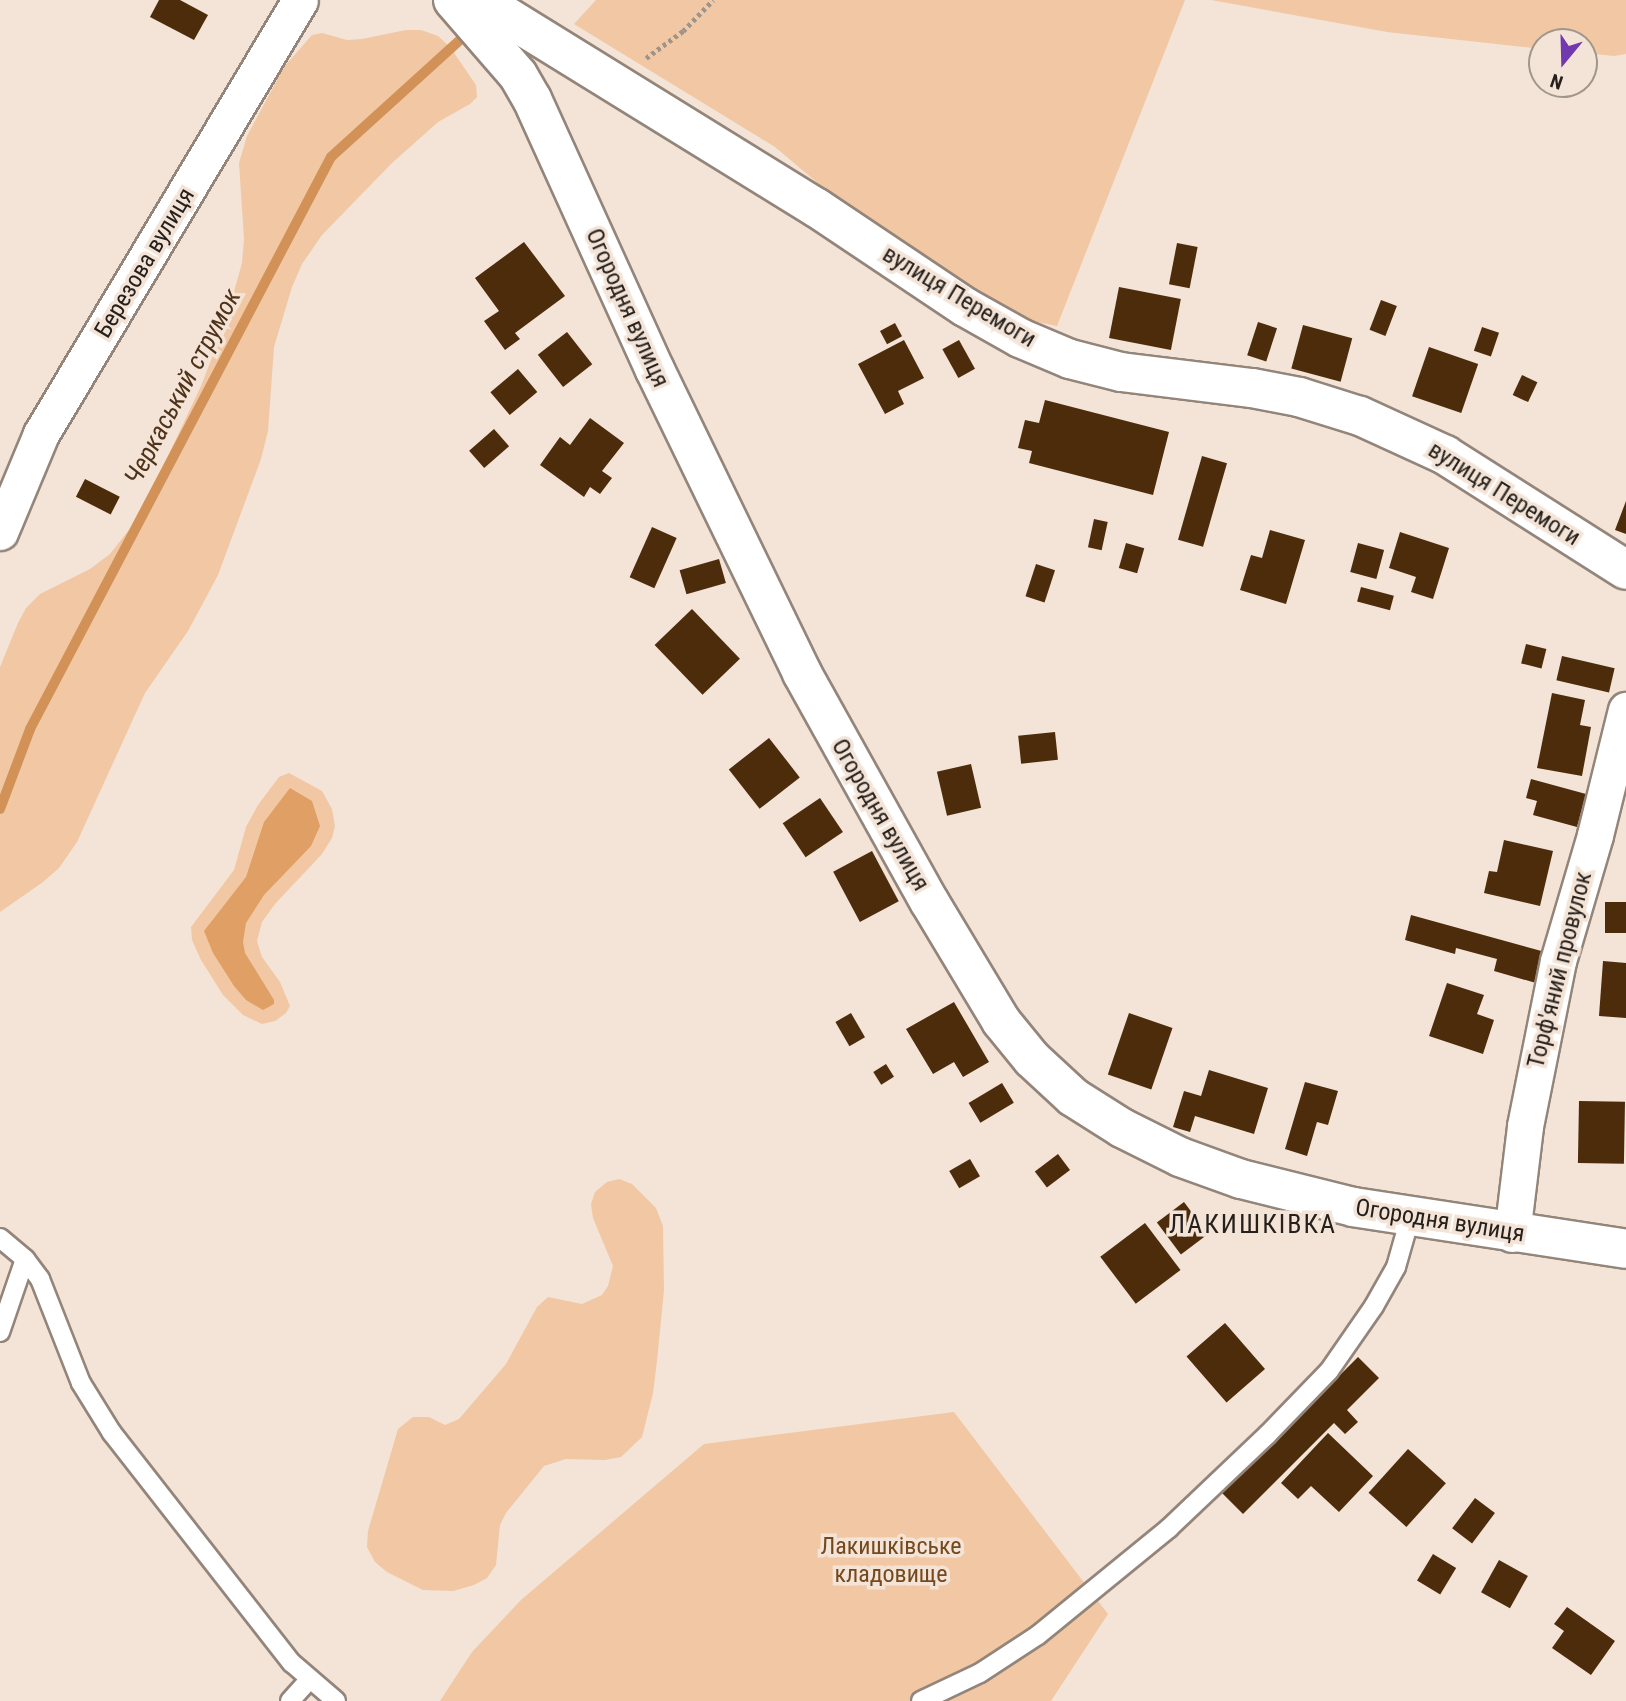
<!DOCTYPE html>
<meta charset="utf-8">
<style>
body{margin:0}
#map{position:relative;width:1626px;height:1701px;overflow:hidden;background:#f3e4d7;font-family:"Roboto Condensed",sans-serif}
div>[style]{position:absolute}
.green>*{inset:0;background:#f1c7a4}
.forest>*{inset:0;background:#e09f64}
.stream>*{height:10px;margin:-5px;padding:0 5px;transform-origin:5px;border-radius:5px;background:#d29257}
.building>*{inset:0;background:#4c2c0b;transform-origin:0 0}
.path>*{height:4.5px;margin-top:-2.25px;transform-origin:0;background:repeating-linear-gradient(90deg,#9f948a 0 3.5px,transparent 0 7px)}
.roads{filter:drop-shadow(2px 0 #93857a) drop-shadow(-2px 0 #93857a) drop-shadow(0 2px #93857a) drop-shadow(0 -2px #93857a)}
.lane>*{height:18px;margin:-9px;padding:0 9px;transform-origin:9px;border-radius:9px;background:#fff}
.street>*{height:35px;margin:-17.5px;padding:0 17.5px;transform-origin:17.5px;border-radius:17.5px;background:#fff}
.secondary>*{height:38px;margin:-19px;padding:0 19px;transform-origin:19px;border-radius:19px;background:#fff}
span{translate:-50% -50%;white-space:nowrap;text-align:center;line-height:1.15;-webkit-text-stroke:7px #f3e4d7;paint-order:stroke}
.street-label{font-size:24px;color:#26201c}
.park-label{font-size:24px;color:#74491d}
.water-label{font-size:26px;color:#4e3219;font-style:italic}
.neighbourhood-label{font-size:26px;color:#26201c;letter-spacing:2px}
.north{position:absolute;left:1528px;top:28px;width:70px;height:70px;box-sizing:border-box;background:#f3e4d7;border:2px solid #a1968c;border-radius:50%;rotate:199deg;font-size:19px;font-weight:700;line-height:28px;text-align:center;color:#26201c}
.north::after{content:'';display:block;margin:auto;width:24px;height:32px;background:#7138af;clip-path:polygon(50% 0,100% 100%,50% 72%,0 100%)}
</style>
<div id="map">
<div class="green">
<div style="clip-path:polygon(596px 0,1185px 0,1057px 326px,965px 307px,775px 147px,574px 24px)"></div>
<div style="clip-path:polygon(1211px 0,1626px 0,1626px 54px,1614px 56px,1584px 53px,1584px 42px,1542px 42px,1542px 49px,1387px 32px)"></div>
<div style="clip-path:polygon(406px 30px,421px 30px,438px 36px,450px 47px,476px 85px,477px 97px,470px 104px,438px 122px,392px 163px,322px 235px,302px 264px,292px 287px,274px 347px,268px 431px,261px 459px,218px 575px,188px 631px,145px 693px,77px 842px,59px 868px,43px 882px,0 912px,0 667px,18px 623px,26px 608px,40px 594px,90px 569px,110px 554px,132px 526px,151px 492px,201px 386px,225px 324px,242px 263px,244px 239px,239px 163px,247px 136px,284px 67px,312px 35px,322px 33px,347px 40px,362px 39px)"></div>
<div style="clip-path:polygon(289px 773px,322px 791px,332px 809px,335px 826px,332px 838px,322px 854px,275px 904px,262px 922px,257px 941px,262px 957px,280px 982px,290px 1006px,286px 1013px,275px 1021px,262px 1024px,243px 1015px,223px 995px,201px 960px,192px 940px,191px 927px,234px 870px,246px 827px,258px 805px,279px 777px)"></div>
<div style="clip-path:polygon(619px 1179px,632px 1184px,656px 1208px,663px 1226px,664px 1290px,657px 1361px,653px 1393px,642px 1437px,621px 1457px,605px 1460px,566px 1459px,544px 1466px,506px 1513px,500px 1525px,496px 1565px,487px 1578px,474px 1585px,453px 1591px,423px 1590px,387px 1572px,375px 1562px,367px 1547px,368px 1531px,398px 1429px,413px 1417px,429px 1417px,445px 1425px,459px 1419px,506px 1364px,537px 1307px,548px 1297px,582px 1304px,602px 1295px,608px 1286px,613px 1266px,593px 1218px,591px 1204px,595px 1192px,607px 1182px)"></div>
<div style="clip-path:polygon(954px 1412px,1108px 1614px,1051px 1701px,440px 1701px,472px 1652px,521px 1600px,704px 1444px)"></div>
</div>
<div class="forest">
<div style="clip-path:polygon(290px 788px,312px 801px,320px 826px,311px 846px,264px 895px,246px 923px,243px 942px,245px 953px,274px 1000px,274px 1004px,263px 1010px,246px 1000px,234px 986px,213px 953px,204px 931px,246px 877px,264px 822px)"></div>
</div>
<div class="stream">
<div style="left:0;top:809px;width:85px;rotate:-69.4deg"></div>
<div style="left:30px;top:729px;width:646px;rotate:-62.25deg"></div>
<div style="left:331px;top:157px;width:186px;rotate:-42.2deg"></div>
</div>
<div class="building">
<div style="clip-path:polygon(159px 0,180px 0,208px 15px,194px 40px,150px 17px)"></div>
<div style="clip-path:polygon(524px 242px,565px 296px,515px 333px,520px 339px,505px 350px,484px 321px,499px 311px,475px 278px)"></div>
<div style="left:1177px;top:243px;width:21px;height:42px;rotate:11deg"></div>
<div style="left:1119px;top:287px;width:63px;height:52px;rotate:11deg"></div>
<div style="left:1381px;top:300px;width:17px;height:32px;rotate:21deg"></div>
<div style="left:1258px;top:322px;width:20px;height:35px;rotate:18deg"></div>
<div style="left:895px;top:323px;width:15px;height:17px;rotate:62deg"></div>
<div style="left:1303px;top:325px;width:51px;height:45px;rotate:15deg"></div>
<div style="left:1482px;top:327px;width:18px;height:25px;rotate:19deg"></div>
<div style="left:567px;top:332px;width:41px;height:37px;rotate:52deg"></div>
<div style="clip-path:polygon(904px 340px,924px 378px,898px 391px,904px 404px,885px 414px,858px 364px)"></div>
<div style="left:959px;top:340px;width:33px;height:19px;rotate:61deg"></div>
<div style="left:1429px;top:347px;width:52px;height:52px;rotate:19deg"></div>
<div style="left:518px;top:369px;width:30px;height:36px;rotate:50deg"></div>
<div style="left:1522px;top:375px;width:17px;height:22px;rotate:25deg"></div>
<div style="clip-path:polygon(1045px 400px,1169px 432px,1153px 495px,1029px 463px,1032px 451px,1018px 448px,1025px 420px,1039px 423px)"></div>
<div style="clip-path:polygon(590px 418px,624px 443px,602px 471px,612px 478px,600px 494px,590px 487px,584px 497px,540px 465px,560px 437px,570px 445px)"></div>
<div style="left:494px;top:429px;width:23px;height:33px;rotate:49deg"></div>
<div style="left:1202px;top:456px;width:26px;height:87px;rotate:16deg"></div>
<div style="left:85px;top:479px;width:39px;height:20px;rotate:27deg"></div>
<div style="clip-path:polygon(1626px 501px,1626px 534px,1615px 530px)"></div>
<div style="left:1094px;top:519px;width:14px;height:29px;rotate:12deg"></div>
<div style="left:652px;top:527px;width:27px;height:55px;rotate:24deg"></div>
<div style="clip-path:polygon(1270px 530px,1305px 540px,1286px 604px,1240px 590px,1251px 555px,1262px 558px)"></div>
<div style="clip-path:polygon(1400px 532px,1449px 548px,1433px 599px,1411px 592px,1416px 577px,1389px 568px)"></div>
<div style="left:1126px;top:543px;width:19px;height:26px;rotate:16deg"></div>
<div style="left:1358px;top:543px;width:27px;height:30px;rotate:15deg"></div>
<div style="left:719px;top:559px;width:25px;height:41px;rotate:74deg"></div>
<div style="left:1036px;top:564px;width:20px;height:34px;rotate:18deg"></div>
<div style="left:1361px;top:587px;width:34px;height:15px;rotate:15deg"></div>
<div style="left:692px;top:609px;width:69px;height:52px;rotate:46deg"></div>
<div style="left:1526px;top:644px;width:21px;height:20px;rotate:14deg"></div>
<div style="left:1562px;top:656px;width:54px;height:25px;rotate:13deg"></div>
<div style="clip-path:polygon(1552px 693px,1585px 700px,1580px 725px,1591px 727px,1582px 776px,1537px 768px)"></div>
<div style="left:1055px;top:732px;width:28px;height:37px;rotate:84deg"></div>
<div style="left:769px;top:738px;width:50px;height:51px;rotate:52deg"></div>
<div style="left:971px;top:764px;width:45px;height:35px;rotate:77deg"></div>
<div style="clip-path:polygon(1531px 779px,1586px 794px,1577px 827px,1533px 815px,1537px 801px,1526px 798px)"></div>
<div style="left:820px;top:798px;width:41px;height:45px;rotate:56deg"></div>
<div style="clip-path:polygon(1504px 840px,1553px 851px,1540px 906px,1484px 893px,1489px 871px,1497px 872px)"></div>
<div style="left:872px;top:851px;width:57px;height:44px;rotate:62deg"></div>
<div style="left:1605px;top:902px;width:21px;height:31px"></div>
<div style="clip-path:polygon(1411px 915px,1545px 952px,1536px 983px,1494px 971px,1497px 959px,1456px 948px,1455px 954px,1405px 940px)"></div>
<div style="clip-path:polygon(1603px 961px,1626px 963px,1626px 1018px,1599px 1016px)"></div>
<div style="clip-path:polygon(1447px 983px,1484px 995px,1477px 1014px,1494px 1020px,1483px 1054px,1429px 1036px)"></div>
<div style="clip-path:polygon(954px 1002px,989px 1062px,963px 1077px,954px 1062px,933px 1074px,906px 1029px)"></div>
<div style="left:851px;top:1013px;width:28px;height:18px;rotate:60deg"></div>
<div style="left:1129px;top:1013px;width:46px;height:65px;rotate:19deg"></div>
<div style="left:886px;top:1064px;width:15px;height:15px;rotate:58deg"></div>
<div style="clip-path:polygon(1209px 1070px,1268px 1088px,1254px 1134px,1195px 1116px,1190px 1132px,1173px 1127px,1184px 1091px,1201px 1096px)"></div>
<div style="clip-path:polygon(1305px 1082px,1338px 1091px,1328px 1125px,1317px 1122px,1307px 1156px,1285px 1149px)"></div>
<div style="left:1002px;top:1083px;width:23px;height:39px;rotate:59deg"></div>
<div style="left:1579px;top:1101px;width:46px;height:62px;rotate:1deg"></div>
<div style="left:1058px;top:1154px;width:20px;height:29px;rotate:53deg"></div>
<div style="left:970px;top:1159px;width:20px;height:24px;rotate:60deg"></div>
<div style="left:1184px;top:1202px;width:40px;height:34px;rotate:53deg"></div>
<div style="left:1145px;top:1223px;width:59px;height:56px;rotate:53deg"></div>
<div style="left:1225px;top:1323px;width:61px;height:51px;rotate:49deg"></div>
<div style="clip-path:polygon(1358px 1357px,1379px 1378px,1347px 1410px,1358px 1422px,1345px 1434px,1334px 1423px,1243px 1514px,1222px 1493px)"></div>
<div style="clip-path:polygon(1328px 1433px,1373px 1476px,1339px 1512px,1311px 1486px,1298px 1499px,1281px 1483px)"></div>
<div style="left:1408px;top:1449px;width:51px;height:59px;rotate:42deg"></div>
<div style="left:1475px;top:1498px;width:25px;height:38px;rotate:37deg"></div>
<div style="left:1433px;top:1554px;width:27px;height:31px;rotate:31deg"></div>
<div style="left:1499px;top:1560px;width:33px;height:37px;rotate:29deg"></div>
<div style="clip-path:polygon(1567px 1607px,1615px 1641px,1591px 1675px,1552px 1648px,1564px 1631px,1554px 1624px)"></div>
</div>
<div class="path">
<div style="left:646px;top:58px;width:46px;rotate:-36.1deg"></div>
<div style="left:683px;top:31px;width:43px;rotate:-45.9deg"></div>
</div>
<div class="roads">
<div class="lane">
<div style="left:0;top:1238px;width:33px;rotate:40deg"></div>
<div style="left:25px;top:1259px;width:25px;rotate:53deg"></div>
<div style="left:40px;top:1279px;width:112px;rotate:68.5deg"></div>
<div style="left:81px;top:1383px;width:59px;rotate:58.2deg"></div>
<div style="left:112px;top:1433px;width:292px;rotate:52deg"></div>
<div style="left:292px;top:1663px;width:58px;rotate:40.8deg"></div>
<div style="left:0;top:1332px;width:77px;rotate:-71.1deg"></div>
<div style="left:290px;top:1701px;width:28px;rotate:-48deg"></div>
<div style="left:921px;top:1701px;width:65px;rotate:-25.4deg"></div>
<div style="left:980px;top:1673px;width:69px;rotate:-33.2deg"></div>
<div style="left:1038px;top:1635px;width:169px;rotate:-39.2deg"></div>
<div style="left:1169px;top:1528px;width:135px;rotate:-43.5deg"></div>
<div style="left:1267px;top:1435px;width:89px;rotate:-45.9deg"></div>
<div style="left:1329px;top:1371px;width:79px;rotate:-55.3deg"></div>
<div style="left:1374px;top:1306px;width:45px;rotate:-60.6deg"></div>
<div style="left:1396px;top:1267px;width:51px;rotate:-74.1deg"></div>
</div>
<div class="street">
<div style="left:0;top:532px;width:106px;rotate:-67.3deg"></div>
<div style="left:41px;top:434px;width:505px;rotate:-59.17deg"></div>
<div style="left:1512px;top:1234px;width:109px;rotate:-83.1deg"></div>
<div style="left:1525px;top:1126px;width:168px;rotate:-78.7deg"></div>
<div style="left:1558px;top:961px;width:131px;rotate:-73.6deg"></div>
<div style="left:1595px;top:835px;width:129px;rotate:-76.1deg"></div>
</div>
<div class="secondary">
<div style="left:453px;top:0;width:99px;rotate:49.1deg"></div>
<div style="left:518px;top:75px;width:28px;rotate:60deg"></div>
<div style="left:532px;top:99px;width:298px;rotate:65.6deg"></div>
<div style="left:655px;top:370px;width:337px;rotate:64.1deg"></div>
<div style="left:802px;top:673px;width:261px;rotate:60.9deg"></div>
<div style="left:929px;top:901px;width:140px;rotate:59deg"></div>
<div style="left:1001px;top:1021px;width:49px;rotate:50.8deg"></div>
<div style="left:1032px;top:1059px;width:56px;rotate:42.8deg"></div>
<div style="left:1073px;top:1097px;width:58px;rotate:32.3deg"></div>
<div style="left:1122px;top:1128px;width:65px;rotate:26.6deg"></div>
<div style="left:1180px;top:1157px;width:65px;rotate:19.8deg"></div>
<div style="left:1241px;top:1179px;width:115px;rotate:14deg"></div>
<div style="left:1353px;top:1207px;width:276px;rotate:8.7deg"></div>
<div style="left:480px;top:0;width:396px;rotate:31.7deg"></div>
<div style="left:817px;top:208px;width:178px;rotate:33.8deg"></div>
<div style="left:965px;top:307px;width:63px;rotate:29.4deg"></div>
<div style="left:1020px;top:338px;width:54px;rotate:22.8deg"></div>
<div style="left:1070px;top:359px;width:53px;rotate:14.3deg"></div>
<div style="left:1121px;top:372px;width:132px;rotate:7deg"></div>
<div style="left:1252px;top:388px;width:48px;rotate:10.8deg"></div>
<div style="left:1299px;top:397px;width:64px;rotate:17.3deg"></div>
<div style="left:1360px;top:416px;width:94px;rotate:24.6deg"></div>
<div style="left:1445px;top:455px;width:214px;rotate:32.4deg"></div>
</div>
</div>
<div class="street-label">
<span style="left:145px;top:263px;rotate:-59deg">Березова вулиця</span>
<span style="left:959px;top:297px;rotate:31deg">вулиця Перемоги</span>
<span style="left:627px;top:308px;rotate:66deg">Огородня вулиця</span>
<span style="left:1504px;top:494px;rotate:32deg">вулиця Перемоги</span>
<span style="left:880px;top:815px;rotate:60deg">Огородня вулиця</span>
<span style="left:1560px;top:970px;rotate:-76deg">Торф'яний провулок</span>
<span style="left:1440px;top:1221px;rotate:9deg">Огородня вулиця</span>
</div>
<div class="park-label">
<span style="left:891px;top:1561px">Лакишківське<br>кладовище</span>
</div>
<div class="water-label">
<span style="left:183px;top:387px;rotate:-62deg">Черкаський струмок</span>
</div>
<div class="neighbourhood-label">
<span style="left:1253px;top:1225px">ЛАКИШКІВКА</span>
</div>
<div class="north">N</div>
</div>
